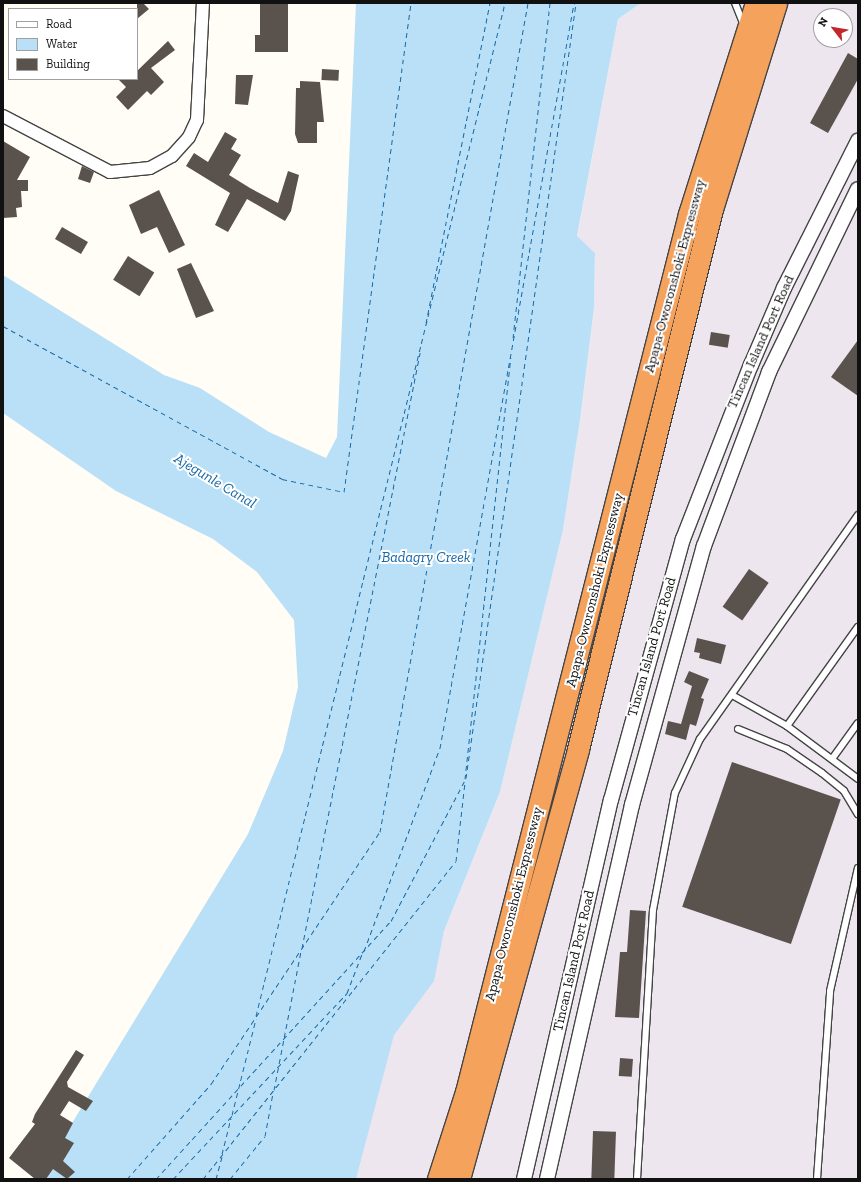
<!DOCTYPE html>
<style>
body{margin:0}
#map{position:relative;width:861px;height:1182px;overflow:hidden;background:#fffdf5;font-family:"Zilla Slab",serif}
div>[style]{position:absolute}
.industrial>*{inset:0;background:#eee6ef}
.water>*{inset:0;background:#b9e0f7}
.ferry>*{height:1px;margin-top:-0.5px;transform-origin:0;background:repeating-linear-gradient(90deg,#1768a6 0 5px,transparent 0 9px)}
.building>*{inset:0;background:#5a524d;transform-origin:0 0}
.roads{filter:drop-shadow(1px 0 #444) drop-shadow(-1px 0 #444) drop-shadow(0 1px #444) drop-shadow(0 -1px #444)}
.service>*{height:6px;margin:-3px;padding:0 3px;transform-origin:3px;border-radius:3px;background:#fff}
.minor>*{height:12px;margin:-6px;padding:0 6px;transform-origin:6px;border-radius:6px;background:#fff}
.tertiary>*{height:14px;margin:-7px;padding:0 7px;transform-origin:7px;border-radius:7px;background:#fff}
.motorway>*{height:21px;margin:-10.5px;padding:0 10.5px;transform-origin:10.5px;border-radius:10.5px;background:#f5a25d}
span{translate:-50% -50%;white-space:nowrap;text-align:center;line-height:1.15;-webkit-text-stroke:4px #fff;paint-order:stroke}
.street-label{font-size:14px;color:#111}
.water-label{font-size:15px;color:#1768a6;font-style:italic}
.frame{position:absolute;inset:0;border:4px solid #111;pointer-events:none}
.legend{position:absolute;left:8px;top:8px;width:130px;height:72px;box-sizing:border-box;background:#fff;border:1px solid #a0a0a0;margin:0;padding:5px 7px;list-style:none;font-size:12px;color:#111}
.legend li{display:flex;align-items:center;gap:8px;height:20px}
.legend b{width:20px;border:1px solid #a0a0a0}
.north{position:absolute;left:813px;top:8px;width:40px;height:40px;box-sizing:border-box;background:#fff;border:1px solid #a0a0a0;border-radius:50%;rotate:301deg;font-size:11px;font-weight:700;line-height:16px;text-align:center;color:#111}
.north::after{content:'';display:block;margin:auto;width:14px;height:18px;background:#c4262e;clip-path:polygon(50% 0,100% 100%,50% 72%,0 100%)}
</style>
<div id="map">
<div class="industrial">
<div style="clip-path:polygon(evenodd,641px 3px,858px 3px,858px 1179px,320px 1179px,399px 996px,435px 971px,444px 931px,500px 792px,563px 530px,580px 420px,594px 308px,595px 253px,577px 237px,618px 19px,641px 3px,821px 16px,845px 16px,845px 40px,821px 40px,821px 16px)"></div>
</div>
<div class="water">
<div style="clip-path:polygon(356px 3px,641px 3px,618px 19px,577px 236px,595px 253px,594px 308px,580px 420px,563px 530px,500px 792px,444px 931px,434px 981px,394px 1035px,356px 1179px,38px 1179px,248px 834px,283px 751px,298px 687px,294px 620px,257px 572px,213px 539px,116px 491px,3px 413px,3px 275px,164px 375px,200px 388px,269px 432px,326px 458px,337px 437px)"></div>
</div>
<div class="ferry">
<div style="left:426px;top:323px;width:326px;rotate:-78.7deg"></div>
<div style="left:3px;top:326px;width:318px;rotate:28.7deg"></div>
<div style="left:282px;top:479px;width:63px;rotate:11.8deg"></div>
<div style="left:344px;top:492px;width:494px;rotate:-82.2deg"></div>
<div style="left:513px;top:338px;width:337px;rotate:-83.7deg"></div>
<div style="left:465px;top:779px;width:424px;rotate:-83.8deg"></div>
<div style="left:302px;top:948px;width:607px;rotate:-78.78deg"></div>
<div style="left:364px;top:951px;width:217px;rotate:-69.5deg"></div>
<div style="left:440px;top:748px;width:757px;rotate:-79.8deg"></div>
<div style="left:256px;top:1016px;width:1043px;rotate:-76.19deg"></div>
<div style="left:274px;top:1090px;width:142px;rotate:-79deg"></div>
<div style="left:232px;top:1115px;width:99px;rotate:-76deg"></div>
<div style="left:222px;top:1154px;width:37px;rotate:-76deg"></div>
<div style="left:127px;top:1179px;width:127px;rotate:-48.5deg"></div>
<div style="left:211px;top:1084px;width:303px;rotate:-56.2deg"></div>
<div style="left:380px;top:832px;width:842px;rotate:-79.88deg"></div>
<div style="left:156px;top:1179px;width:349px;rotate:-47.7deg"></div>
<div style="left:391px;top:921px;width:161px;rotate:-62.3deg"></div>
<div style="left:466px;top:778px;width:783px;rotate:-81.92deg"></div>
<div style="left:173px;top:1179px;width:255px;rotate:-46.9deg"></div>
<div style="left:347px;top:993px;width:42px;rotate:-69deg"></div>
<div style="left:203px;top:1179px;width:406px;rotate:-51.5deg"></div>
<div style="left:456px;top:861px;width:80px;rotate:-83.5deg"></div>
<div style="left:216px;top:1179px;width:23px;rotate:-75deg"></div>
<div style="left:230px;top:1179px;width:55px;rotate:-50.9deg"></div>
<div style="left:265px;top:1136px;width:44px;rotate:-79.5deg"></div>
</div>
<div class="building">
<div style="clip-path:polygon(137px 3px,143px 3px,149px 9px,137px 19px)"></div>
<div style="clip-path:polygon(260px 3px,288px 3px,288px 52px,255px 52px,255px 35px,260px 35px)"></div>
<div style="clip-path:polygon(168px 41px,175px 50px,151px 68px,164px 82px,151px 95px,147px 91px,128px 110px,116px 97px,126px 87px,118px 79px,137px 79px,137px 71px)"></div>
<div style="clip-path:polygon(848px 53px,858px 59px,858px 79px,828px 133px,810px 123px)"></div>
<div style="left:322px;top:69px;width:17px;height:11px;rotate:3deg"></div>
<div style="clip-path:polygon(236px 75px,253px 75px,248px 105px,235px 104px)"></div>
<div style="clip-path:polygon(300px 81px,320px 82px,324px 122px,317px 122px,317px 143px,298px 143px,295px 134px,296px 88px,300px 88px)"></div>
<div style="clip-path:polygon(225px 132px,237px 139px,231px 149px,241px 155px,229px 175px,250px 188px,278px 203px,288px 171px,299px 175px,291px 211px,285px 221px,247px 199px,228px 232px,215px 225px,230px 193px,186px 166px,194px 153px,208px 162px)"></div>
<div style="clip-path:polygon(3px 141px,30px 157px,17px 180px,28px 180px,28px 191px,21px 191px,22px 207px,16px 208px,17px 217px,3px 218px)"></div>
<div style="clip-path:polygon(82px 166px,94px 172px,90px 183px,78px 179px)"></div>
<div style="clip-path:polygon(159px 190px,185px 245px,169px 253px,157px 227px,141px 234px,129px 205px)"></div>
<div style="left:62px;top:227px;width:30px;height:14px;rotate:30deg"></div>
<div style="left:128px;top:256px;width:31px;height:28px;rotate:32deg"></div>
<div style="clip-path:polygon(191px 263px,214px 311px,196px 318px,177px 269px)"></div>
<div style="left:711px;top:332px;width:19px;height:13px;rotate:9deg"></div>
<div style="clip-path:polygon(858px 340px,858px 396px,831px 377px)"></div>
<div style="left:749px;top:569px;width:24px;height:46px;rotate:35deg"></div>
<div style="clip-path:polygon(697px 638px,726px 645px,721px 664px,699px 658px,700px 653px,694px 652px)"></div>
<div style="clip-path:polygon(689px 671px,709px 679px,701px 698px,704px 699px,696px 726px,690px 724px,686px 740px,665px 734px,668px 721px,681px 724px,692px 686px,684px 682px)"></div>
<div style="left:732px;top:762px;width:115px;height:153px;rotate:19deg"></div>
<div style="clip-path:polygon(630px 910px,646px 911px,639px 1018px,615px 1017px,620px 952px,627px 952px)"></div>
<div style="clip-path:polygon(76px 1050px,84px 1055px,67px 1082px,68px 1087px,93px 1101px,86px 1111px,69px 1101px,60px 1115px,73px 1123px,65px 1138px,74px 1143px,63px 1161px,75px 1172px,67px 1179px,53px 1169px,46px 1179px,35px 1179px,9px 1158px,35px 1124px,32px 1122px,35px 1114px)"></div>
<div style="left:620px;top:1058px;width:13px;height:18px;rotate:4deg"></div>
<div style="left:593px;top:1131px;width:23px;height:48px;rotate:2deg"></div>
</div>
<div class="roads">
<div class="service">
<div style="left:735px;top:3px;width:24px;rotate:68deg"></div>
<div style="left:732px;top:695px;width:63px;rotate:29.4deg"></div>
<div style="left:787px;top:726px;width:89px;rotate:36.7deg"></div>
<div style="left:787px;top:726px;width:122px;rotate:-54.4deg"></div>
<div style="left:738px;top:729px;width:53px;rotate:22.2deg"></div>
<div style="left:787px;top:749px;width:42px;rotate:34.4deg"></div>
<div style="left:822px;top:773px;width:28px;rotate:39deg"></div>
<div style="left:844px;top:791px;width:27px;rotate:59deg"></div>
<div style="left:832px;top:759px;width:44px;rotate:-54.2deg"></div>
<div style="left:637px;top:1179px;width:269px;rotate:-86.6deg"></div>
<div style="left:653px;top:910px;width:119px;rotate:-79.4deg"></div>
<div style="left:675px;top:793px;width:60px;rotate:-65.2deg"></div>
<div style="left:700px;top:739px;width:274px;rotate:-54.8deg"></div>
<div style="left:817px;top:1179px;width:188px;rotate:-86deg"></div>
<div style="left:830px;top:991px;width:126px;rotate:-77.2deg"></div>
</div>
<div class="minor">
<div style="left:3px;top:116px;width:121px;rotate:27.6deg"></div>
<div style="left:110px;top:172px;width:40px;rotate:-5.7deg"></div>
<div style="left:150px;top:168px;width:25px;rotate:-29deg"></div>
<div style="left:172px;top:156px;width:25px;rotate:-48deg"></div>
<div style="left:189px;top:137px;width:19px;rotate:-65deg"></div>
<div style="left:197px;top:120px;width:117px;rotate:-87.1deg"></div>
</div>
<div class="tertiary">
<div style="left:524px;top:1179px;width:389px;rotate:-77.1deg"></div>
<div style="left:611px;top:800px;width:271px;rotate:-74.6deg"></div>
<div style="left:683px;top:539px;width:187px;rotate:-68.7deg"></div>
<div style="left:751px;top:365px;width:84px;rotate:-66.8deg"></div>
<div style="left:784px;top:288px;width:165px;rotate:-63.3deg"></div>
<div style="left:547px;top:1179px;width:384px;rotate:-77.2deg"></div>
<div style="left:632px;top:805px;width:269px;rotate:-74.5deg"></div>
<div style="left:704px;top:546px;width:186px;rotate:-69.5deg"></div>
<div style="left:769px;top:372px;width:203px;rotate:-64.1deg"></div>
</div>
<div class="motorway">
<div style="left:438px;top:1179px;width:91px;rotate:-72.2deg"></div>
<div style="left:466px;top:1092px;width:906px;rotate:-75.75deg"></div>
<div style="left:689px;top:214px;width:221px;rotate:-72.4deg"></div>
<div style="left:459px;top:1179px;width:446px;rotate:-74.5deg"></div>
<div style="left:578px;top:749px;width:556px;rotate:-76.06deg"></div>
<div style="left:712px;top:209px;width:216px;rotate:-72.7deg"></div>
</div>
</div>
<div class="street-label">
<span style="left:675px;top:276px;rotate:-75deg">Apapa-Oworonshoki Expressway</span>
<span style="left:761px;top:342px;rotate:-66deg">Tincan Island Port Road</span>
<span style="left:595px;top:590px;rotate:-76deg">Apapa-Oworonshoki Expressway</span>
<span style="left:652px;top:647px;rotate:-74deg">Tincan Island Port Road</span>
<span style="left:514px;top:904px;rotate:-76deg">Apapa-Oworonshoki Expressway</span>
<span style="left:574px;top:961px;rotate:-77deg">Tincan Island Port Road</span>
</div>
<div class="water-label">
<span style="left:215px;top:481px;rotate:31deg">Ajegunle Canal</span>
<span style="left:426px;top:558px">Badagry Creek</span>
</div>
<div class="frame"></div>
<ul class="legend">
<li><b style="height:5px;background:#fff"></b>Road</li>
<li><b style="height:11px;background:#b9e0f7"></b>Water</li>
<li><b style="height:11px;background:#5a524d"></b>Building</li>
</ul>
<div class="north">N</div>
</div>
